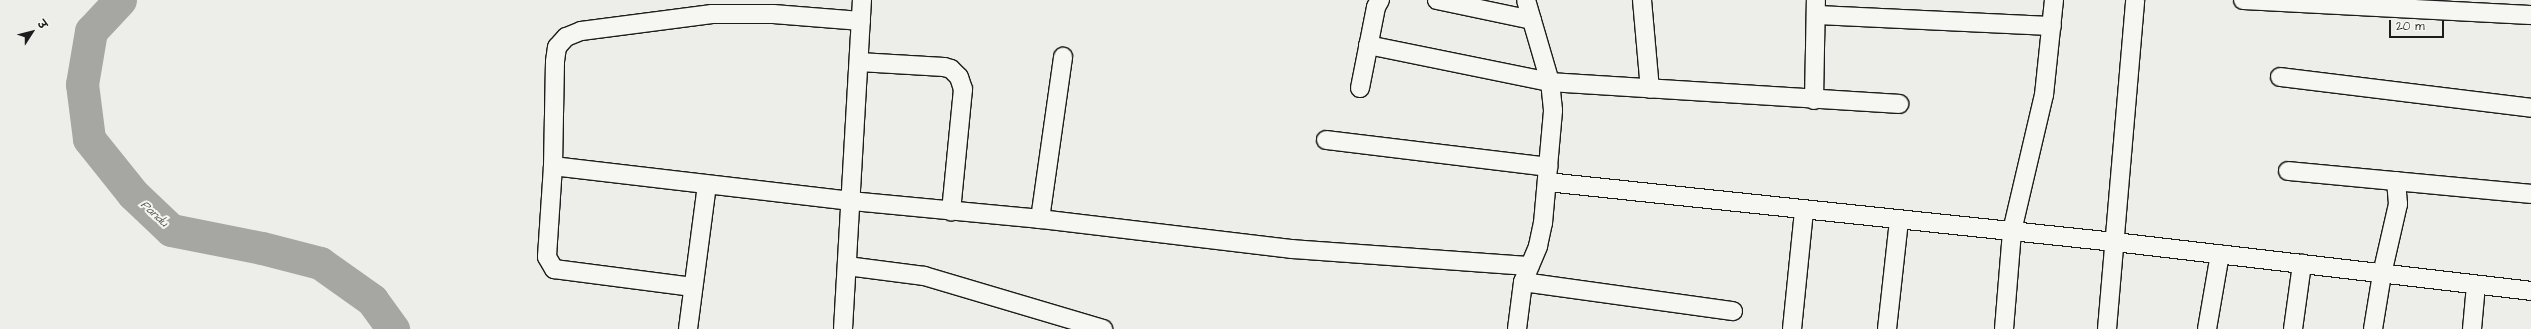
<!DOCTYPE html>
<meta charset="utf-8">
<style>
body{margin:0}
#map{position:relative;width:2531px;height:329px;overflow:hidden;background:#edede9;font-family:"Architects Daughter","Playpen Sans Deva",sans-serif}
div>[style]{position:absolute}
.river>*{height:33px;margin:-16.5px;padding:0 16.5px;transform-origin:16.5px;border-radius:16.5px;background:#a6a6a3}
.roads{filter:drop-shadow(1px 0 #1c1c1c) drop-shadow(-1px 0 #1c1c1c) drop-shadow(0 1px #1c1c1c) drop-shadow(0 -1px #1c1c1c)}
.minor>*{height:18px;margin:-9px;padding:0 9px;transform-origin:9px;border-radius:9px;background:#f6f6f2}
span{translate:-50% -50%;white-space:nowrap;text-align:center;line-height:1.15;-webkit-text-stroke:4px #f6f6f2;paint-order:stroke}
.water-label{font-size:12px;color:#535352;font-style:italic}
.north{position:absolute;left:12px;top:12px;width:40px;height:40px;-webkit-text-stroke:3px #f6f6f2;paint-order:stroke;rotate:54deg;font-size:11px;font-weight:700;line-height:16px;text-align:center;color:#1c1c1c}
.north::after{content:'';display:block;margin:auto;width:14px;height:18px;background:#1c1c1c;clip-path:polygon(50% 0,100% 100%,50% 72%,0 100%)}
.scale{position:absolute;left:2389px;top:20px;width:55px;height:18px;box-sizing:border-box;border:2px solid #1c1c1c;border-top:0;padding-left:5px;font-size:12px;line-height:14px;white-space:nowrap;color:#1c1c1c;-webkit-text-stroke:3px #f6f6f2;paint-order:stroke}
</style>
<div id="map">
<div class="river">
<div style="left:120px;top:0;width:42px;rotate:133.1deg"></div>
<div style="left:91px;top:31px;width:54px;rotate:99.6deg"></div>
<div style="left:82px;top:84px;width:55px;rotate:82.7deg"></div>
<div style="left:89px;top:139px;width:70px;rotate:51.3deg"></div>
<div style="left:133px;top:194px;width:52px;rotate:43.5deg"></div>
<div style="left:171px;top:230px;width:93px;rotate:11.2deg"></div>
<div style="left:262px;top:248px;width:60px;rotate:14.5deg"></div>
<div style="left:320px;top:263px;width:64px;rotate:35.4deg"></div>
<div style="left:372px;top:300px;width:36px;rotate:54deg"></div>
</div>
<div class="roads">
<div class="minor">
<div style="left:1437px;top:0;width:97px;rotate:11.9deg"></div>
<div style="left:1642px;top:0;width:89px;rotate:84.9deg"></div>
<div style="left:2243px;top:0;width:288px;rotate:3deg"></div>
<div style="left:1816px;top:15px;width:236px;rotate:2.7deg"></div>
<div style="left:861px;top:21px;width:88px;rotate:-175.5deg"></div>
<div style="left:773px;top:14px;width:61px;rotate:180deg"></div>
<div style="left:712px;top:14px;width:132px;rotate:172.6deg"></div>
<div style="left:581px;top:31px;width:16px;rotate:158deg"></div>
<div style="left:566px;top:37px;width:13px;rotate:132deg"></div>
<div style="left:557px;top:47px;width:15px;rotate:98deg"></div>
<div style="left:555px;top:62px;width:104px;rotate:91.1deg"></div>
<div style="left:553px;top:166px;width:300px;rotate:6.7deg"></div>
<div style="left:851px;top:201px;width:190px;rotate:5.4deg"></div>
<div style="left:1040px;top:219px;width:164px;rotate:-81.9deg"></div>
<div style="left:1368px;top:45px;width:186px;rotate:11.5deg"></div>
<div style="left:1550px;top:82px;width:350px;rotate:3.6deg"></div>
<div style="left:859px;top:62px;width:85px;rotate:3.4deg"></div>
<div style="left:944px;top:67px;width:7px;rotate:16deg"></div>
<div style="left:951px;top:69px;width:11px;rotate:45deg"></div>
<div style="left:959px;top:77px;width:13px;rotate:72deg"></div>
<div style="left:963px;top:89px;width:123px;rotate:95.6deg"></div>
<div style="left:2280px;top:77px;width:253px;rotate:7deg"></div>
<div style="left:1360px;top:88px;width:83px;rotate:-78.8deg"></div>
<div style="left:1376px;top:7px;width:8px;rotate:-60deg"></div>
<div style="left:1814px;top:100px;width:100px;rotate:-88.9deg"></div>
<div style="left:1326px;top:140px;width:224px;rotate:6.9deg"></div>
<div style="left:553px;top:166px;width:91px;rotate:93.8deg"></div>
<div style="left:547px;top:257px;width:14px;rotate:60deg"></div>
<div style="left:554px;top:269px;width:140px;rotate:7.4deg"></div>
<div style="left:2288px;top:171px;width:244px;rotate:5.4deg"></div>
<div style="left:1547px;top:182px;width:571px;rotate:6.03deg"></div>
<div style="left:2115px;top:242px;width:419px;rotate:6.7deg"></div>
<div style="left:1040px;top:219px;width:254px;rotate:6.8deg"></div>
<div style="left:1292px;top:249px;width:238px;rotate:4.1deg"></div>
<div style="left:847px;top:266px;width:78px;rotate:7.4deg"></div>
<div style="left:924px;top:276px;width:187px;rotate:16.5deg"></div>
<div style="left:1523px;top:282px;width:212px;rotate:7.9deg"></div>
<div style="left:688px;top:329px;width:145px;rotate:-82.5deg"></div>
<div style="left:843px;top:329px;width:330px;rotate:-86.7deg"></div>
<div style="left:1517px;top:329px;width:47px;rotate:-82.7deg"></div>
<div style="left:1523px;top:282px;width:39px;rotate:-67deg"></div>
<div style="left:1538px;top:246px;width:24px;rotate:-78deg"></div>
<div style="left:1543px;top:223px;width:113px;rotate:-84.9deg"></div>
<div style="left:1553px;top:110px;width:28px;rotate:-96deg"></div>
<div style="left:1550px;top:82px;width:85px;rotate:-106.3deg"></div>
<div style="left:1792px;top:329px;width:120px;rotate:-84.2deg"></div>
<div style="left:1887px;top:329px;width:110px;rotate:-83.7deg"></div>
<div style="left:2004px;top:329px;width:98px;rotate:-85.3deg"></div>
<div style="left:2012px;top:231px;width:140px;rotate:-76.8deg"></div>
<div style="left:2044px;top:95px;width:96px;rotate:-84deg"></div>
<div style="left:2107px;top:329px;width:330px;rotate:-85.1deg"></div>
<div style="left:2207px;top:329px;width:76px;rotate:-80.2deg"></div>
<div style="left:2293px;top:329px;width:66px;rotate:-82.1deg"></div>
<div style="left:2373px;top:329px;width:56px;rotate:-80.7deg"></div>
<div style="left:2382px;top:274px;width:72px;rotate:-77.1deg"></div>
<div style="left:2398px;top:204px;width:23px;rotate:-95deg"></div>
<div style="left:2472px;top:329px;width:44px;rotate:-84.8deg"></div>
</div>
</div>
<div class="water-label">
<span style="left:154px;top:214px;rotate:43deg">Pandu</span>
</div>
<div class="north">उ</div>
<div class="scale">20 m</div>
</div>
